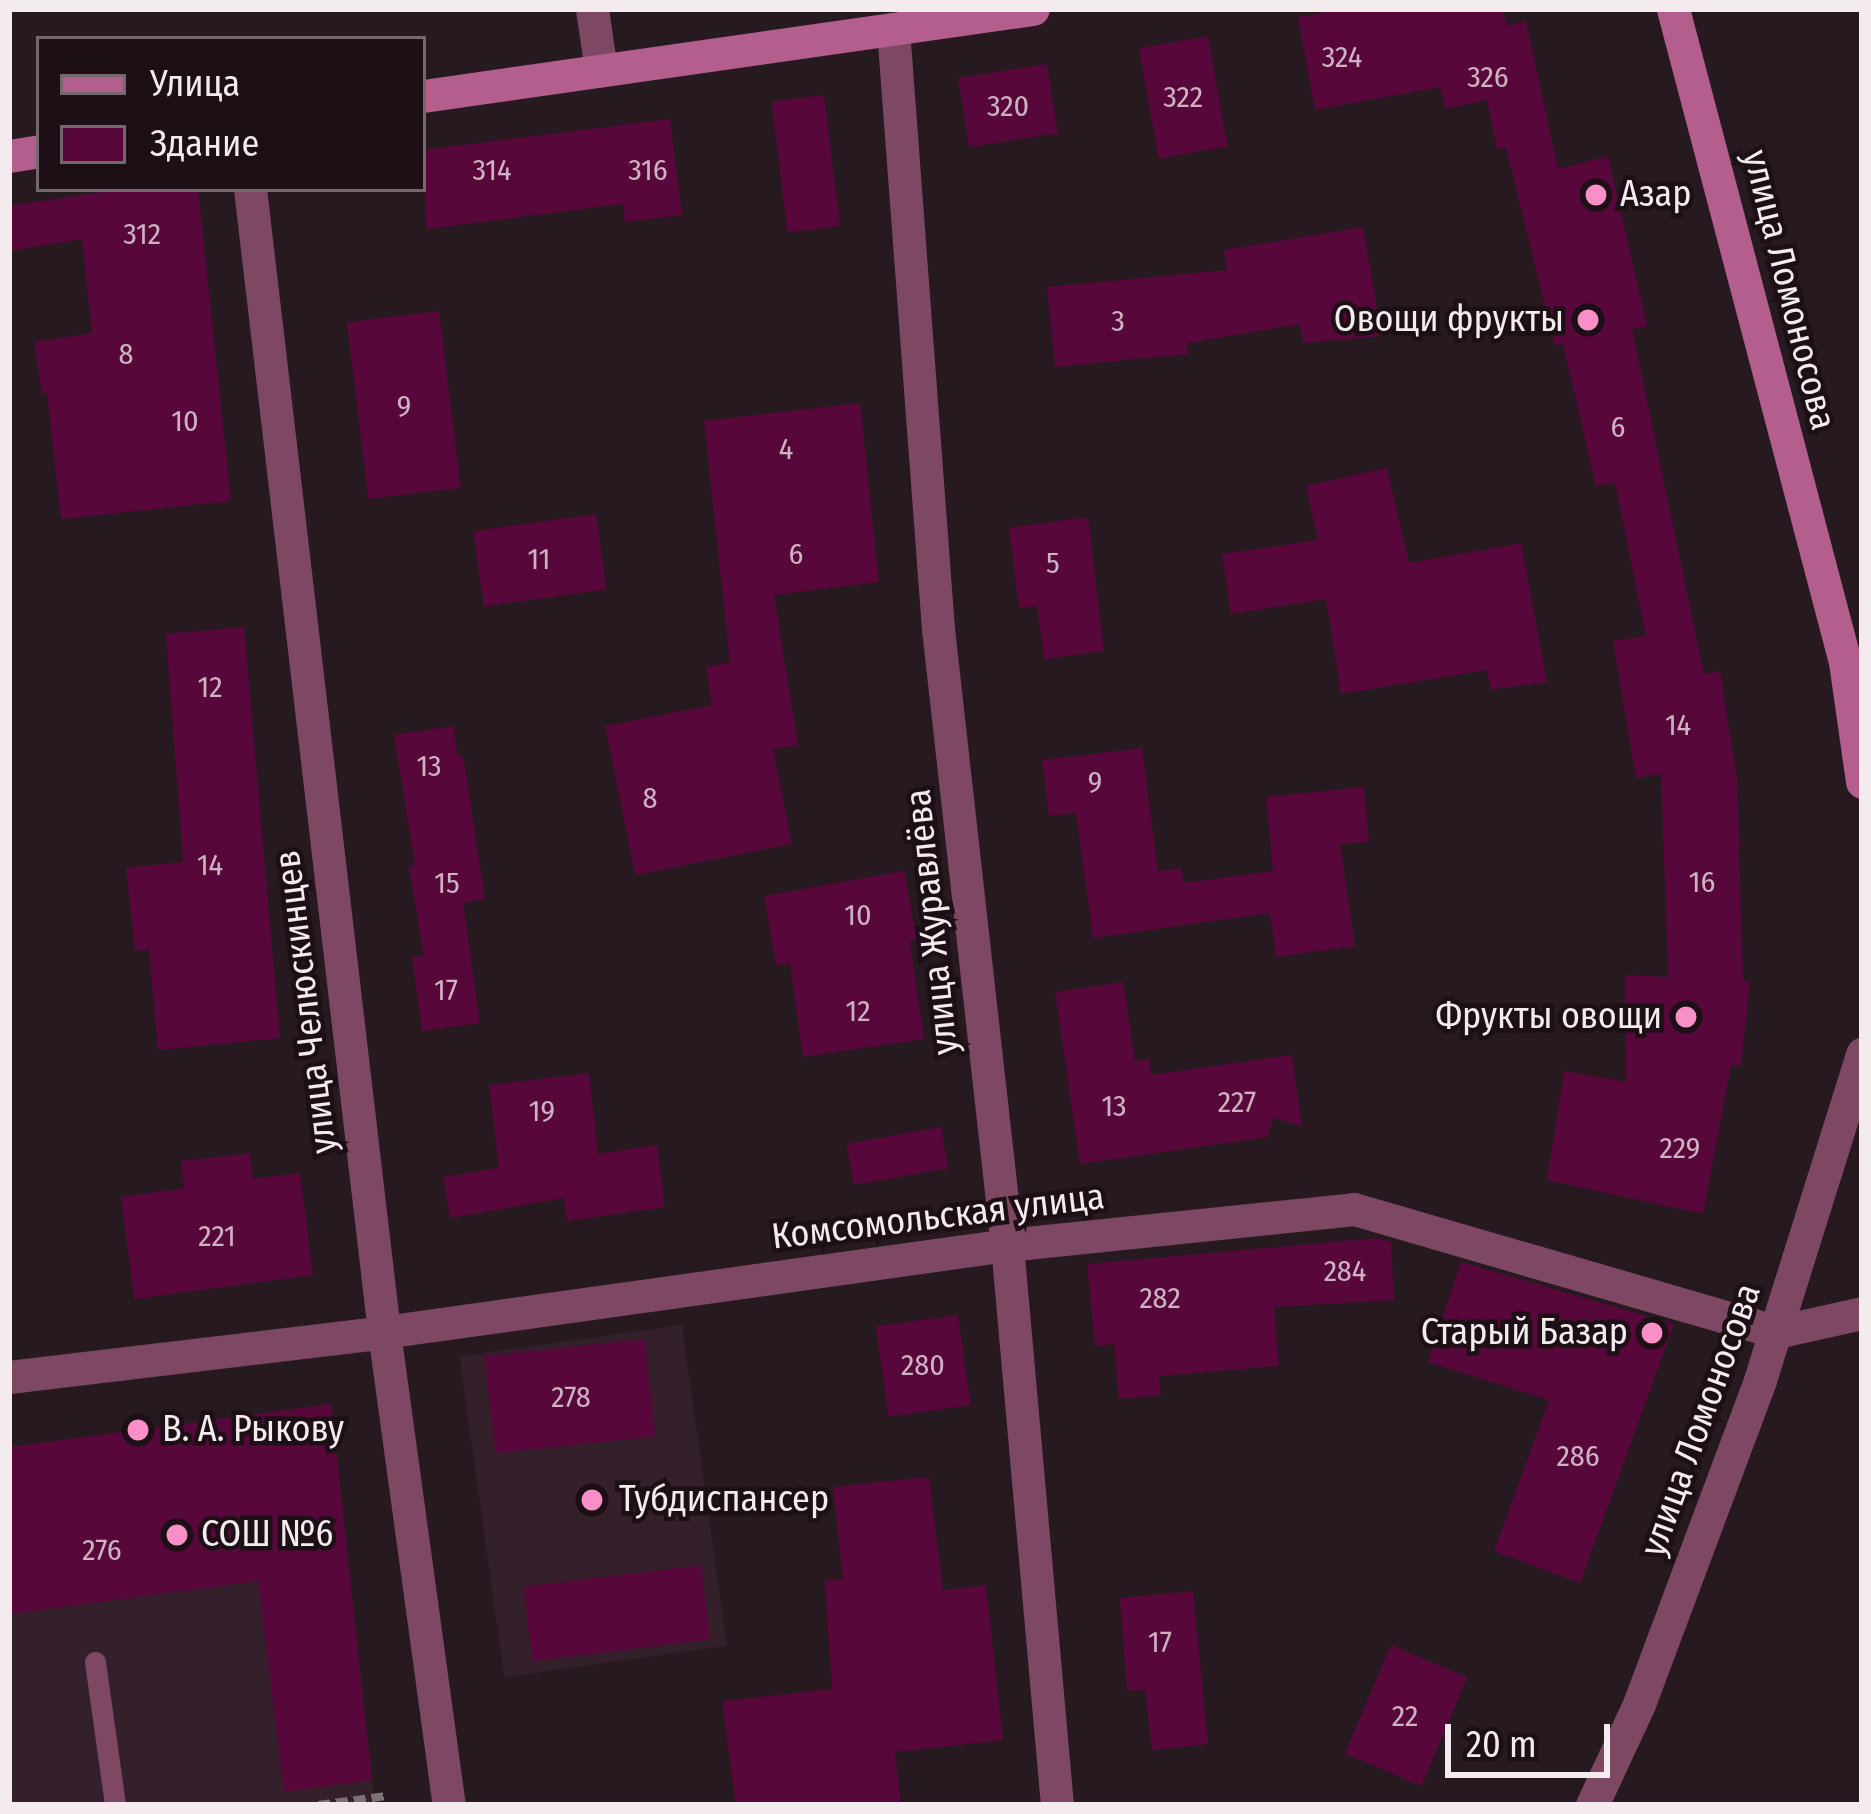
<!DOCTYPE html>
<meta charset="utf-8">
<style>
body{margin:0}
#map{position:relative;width:1871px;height:1814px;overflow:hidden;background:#26191f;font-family:"Fira Sans Condensed",sans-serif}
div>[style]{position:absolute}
.built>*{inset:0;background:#33202a;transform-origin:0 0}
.building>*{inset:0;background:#58073b;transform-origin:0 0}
.path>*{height:8px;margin-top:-4px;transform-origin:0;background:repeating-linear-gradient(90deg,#7c7176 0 12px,transparent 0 18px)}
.service>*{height:21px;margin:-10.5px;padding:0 10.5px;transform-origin:10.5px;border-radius:10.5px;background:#7e4864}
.minor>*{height:33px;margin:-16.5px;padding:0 16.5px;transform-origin:16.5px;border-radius:16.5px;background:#7e4864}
.tertiary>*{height:33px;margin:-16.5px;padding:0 16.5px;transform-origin:16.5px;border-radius:16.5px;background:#7e4864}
.secondary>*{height:33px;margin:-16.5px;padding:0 16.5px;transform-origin:16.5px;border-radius:16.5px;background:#b45e8d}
.dots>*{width:33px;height:33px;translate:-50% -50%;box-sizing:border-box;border:6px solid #1c1016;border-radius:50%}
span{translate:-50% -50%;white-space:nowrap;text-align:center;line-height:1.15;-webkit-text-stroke:9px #1c1016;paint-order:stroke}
.number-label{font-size:30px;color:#cdb2c2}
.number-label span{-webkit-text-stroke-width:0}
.poi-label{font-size:36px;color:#f4ebef}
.left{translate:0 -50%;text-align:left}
.right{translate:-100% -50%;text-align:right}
.street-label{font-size:36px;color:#f4ebef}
.frame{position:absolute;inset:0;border:12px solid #f4ebef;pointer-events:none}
.legend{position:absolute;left:36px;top:36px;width:390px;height:156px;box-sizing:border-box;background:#1c1016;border:3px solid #72686d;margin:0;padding:15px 21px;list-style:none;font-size:36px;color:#f4ebef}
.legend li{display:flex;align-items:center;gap:24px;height:60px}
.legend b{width:60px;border:3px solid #72686d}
.scale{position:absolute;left:1445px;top:1724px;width:165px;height:54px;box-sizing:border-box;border:6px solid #f4ebef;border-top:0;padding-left:15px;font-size:36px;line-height:42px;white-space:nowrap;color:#f4ebef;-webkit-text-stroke:9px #1c1016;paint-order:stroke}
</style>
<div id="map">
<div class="built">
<div style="left:682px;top:1325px;width:324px;height:225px;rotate:82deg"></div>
<div style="clip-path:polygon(331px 1404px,375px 1805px,9px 1805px,9px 1447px)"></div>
</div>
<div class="building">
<div style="clip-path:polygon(1344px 9px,1503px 9px,1507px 26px,1526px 21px,1558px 169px,1608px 156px,1647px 326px,1632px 329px,1704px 674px,1720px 671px,1737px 778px,1743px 981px,1750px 981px,1741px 1066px,1731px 1065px,1703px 1214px,1547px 1180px,1564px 1071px,1626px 1082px,1625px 975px,1668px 977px,1661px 774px,1636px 778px,1613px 641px,1646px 636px,1615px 482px,1596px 486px,1563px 344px,1555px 346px,1506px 148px,1497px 149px,1487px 100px,1445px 109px,1440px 87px,1315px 110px,1298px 17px)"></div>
<div style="left:1208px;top:36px;width:112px;height:70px;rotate:80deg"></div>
<div style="left:1047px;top:64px;width:70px;height:90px;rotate:81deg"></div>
<div style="left:824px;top:95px;width:132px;height:53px;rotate:83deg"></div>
<div style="clip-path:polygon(670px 119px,682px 215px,625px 222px,623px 204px,426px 229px,423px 150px)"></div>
<div style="clip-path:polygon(121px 189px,198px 189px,231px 501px,61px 519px,47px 393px,42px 394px,34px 342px,92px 333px,82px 239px,9px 251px,9px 206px)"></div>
<div style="clip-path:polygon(1363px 227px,1382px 336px,1303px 343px,1300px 324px,1187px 343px,1188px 354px,1055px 367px,1047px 287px,1227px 270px,1224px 250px)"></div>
<div style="left:439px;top:311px;width:178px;height:93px;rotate:83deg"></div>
<div style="clip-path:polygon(860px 403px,879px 582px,774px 595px,798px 745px,773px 749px,792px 844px,635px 875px,605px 726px,712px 705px,706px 667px,730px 663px,704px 421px)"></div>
<div style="clip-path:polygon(1387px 468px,1409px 563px,1521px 543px,1547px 682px,1491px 690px,1487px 670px,1341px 694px,1326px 599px,1231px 614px,1222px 554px,1318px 540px,1306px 486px)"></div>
<div style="left:596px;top:514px;width:76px;height:124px;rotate:82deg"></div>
<div style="clip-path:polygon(1088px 517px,1104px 651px,1044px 659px,1037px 606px,1019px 608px,1009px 528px)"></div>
<div style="clip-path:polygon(244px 627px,280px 1038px,158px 1050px,149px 949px,135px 951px,126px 868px,183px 862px,166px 634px)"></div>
<div style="clip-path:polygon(453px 726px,458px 756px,463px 755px,485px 899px,463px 903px,480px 1023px,422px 1031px,412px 957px,424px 956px,409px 866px,415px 865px,394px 735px)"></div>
<div style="clip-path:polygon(1142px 748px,1158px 871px,1181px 868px,1184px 883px,1273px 871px,1266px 797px,1364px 787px,1369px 842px,1340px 844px,1355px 946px,1276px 957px,1270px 913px,1093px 938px,1076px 813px,1049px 816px,1042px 760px)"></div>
<div style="clip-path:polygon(904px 871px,917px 940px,910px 941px,924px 1039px,803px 1057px,790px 963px,776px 965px,764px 896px)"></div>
<div style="clip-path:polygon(1123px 982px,1135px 1061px,1149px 1059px,1151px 1075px,1292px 1055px,1302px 1126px,1273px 1118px,1268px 1137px,1080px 1164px,1055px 992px)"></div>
<div style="clip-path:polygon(589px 1073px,598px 1154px,657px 1145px,665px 1207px,567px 1221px,564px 1198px,450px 1218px,443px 1177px,499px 1168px,489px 1085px)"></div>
<div style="left:941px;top:1127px;width:42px;height:96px;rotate:80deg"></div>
<div style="clip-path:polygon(250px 1153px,253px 1179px,300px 1173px,313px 1275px,134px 1299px,121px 1197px,184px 1188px,181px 1161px)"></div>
<div style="clip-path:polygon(1379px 1238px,1391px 1242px,1394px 1300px,1274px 1307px,1279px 1366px,1159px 1376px,1161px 1395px,1119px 1399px,1114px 1344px,1095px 1346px,1087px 1264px)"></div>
<div style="clip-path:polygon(1461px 1262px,1674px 1324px,1580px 1583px,1494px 1551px,1549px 1400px,1428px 1362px)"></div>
<div style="left:958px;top:1315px;width:91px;height:83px;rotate:82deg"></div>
<div style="left:645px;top:1339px;width:98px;height:161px;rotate:84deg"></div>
<div style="clip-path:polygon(331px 1404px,372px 1780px,284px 1792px,258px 1581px,12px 1614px,9px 1447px)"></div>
<div style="clip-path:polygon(929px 1477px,943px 1590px,986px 1585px,1003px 1740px,895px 1752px,901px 1805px,736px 1805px,722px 1701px,832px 1689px,825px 1580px,843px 1579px,833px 1487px)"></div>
<div style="left:701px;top:1565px;width:75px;height:179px;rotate:83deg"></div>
<div style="clip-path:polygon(1193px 1591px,1208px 1744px,1152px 1750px,1145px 1690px,1127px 1691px,1120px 1598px)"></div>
<div style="left:1391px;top:1645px;width:83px;height:118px;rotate:23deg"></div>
</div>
<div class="path">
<div style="left:318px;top:1805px;width:69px;rotate:-7.5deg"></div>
</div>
<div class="service">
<div style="left:95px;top:1662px;width:144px;rotate:82deg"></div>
</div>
<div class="minor">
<div style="left:592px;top:9px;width:62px;rotate:81.6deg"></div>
<div style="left:893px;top:29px;width:602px;rotate:85.71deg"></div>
<div style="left:938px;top:629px;width:620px;rotate:83.61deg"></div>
<div style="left:1007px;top:1245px;width:562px;rotate:84.9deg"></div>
<div style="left:250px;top:189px;width:1151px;rotate:83.31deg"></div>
<div style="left:384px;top:1332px;width:477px;rotate:82.2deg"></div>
<div style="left:9px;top:1377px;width:378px;rotate:-6.8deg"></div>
<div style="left:384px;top:1332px;width:629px;rotate:-7.95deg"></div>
<div style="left:1007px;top:1245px;width:349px;rotate:-5.9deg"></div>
<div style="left:1354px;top:1209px;width:441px;rotate:16.2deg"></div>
</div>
<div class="tertiary">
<div style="left:1777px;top:1332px;width:87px;rotate:-12.6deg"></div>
<div style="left:1592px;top:1805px;width:111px;rotate:-65deg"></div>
<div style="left:1639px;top:1704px;width:346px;rotate:-69.5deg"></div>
<div style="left:1760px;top:1380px;width:342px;rotate:-72.6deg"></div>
</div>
<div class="secondary">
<div style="left:1673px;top:9px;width:675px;rotate:75.24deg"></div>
<div style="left:1845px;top:662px;width:121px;rotate:81.9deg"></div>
<div style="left:423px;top:96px;width:616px;rotate:-8.12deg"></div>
<div style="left:9px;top:156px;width:30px;rotate:-9deg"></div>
</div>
<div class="dots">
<div style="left:1596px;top:195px;background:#fa8fc8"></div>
<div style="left:1588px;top:320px;background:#fa8fc8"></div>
<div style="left:1686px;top:1017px;background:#fa8fc8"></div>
<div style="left:1652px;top:1333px;background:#fa8fc8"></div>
<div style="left:138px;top:1430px;background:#fa8fc8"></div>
<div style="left:592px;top:1500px;background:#fa8fc8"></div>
<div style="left:177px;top:1535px;background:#fa8fc8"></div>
</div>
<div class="number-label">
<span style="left:1342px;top:57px">324</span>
<span style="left:1488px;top:77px">326</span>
<span style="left:1183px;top:97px">322</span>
<span style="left:1008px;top:106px">320</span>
<span style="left:492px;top:170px">314</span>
<span style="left:648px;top:170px">316</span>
<span style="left:142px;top:234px">312</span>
<span style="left:1118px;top:321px">3</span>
<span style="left:126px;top:354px">8</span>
<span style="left:404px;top:406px">9</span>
<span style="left:185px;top:421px">10</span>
<span style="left:1618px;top:427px">6</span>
<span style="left:786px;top:449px">4</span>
<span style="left:796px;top:554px">6</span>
<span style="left:539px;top:559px">11</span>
<span style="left:1053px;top:563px">5</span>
<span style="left:210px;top:687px">12</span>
<span style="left:1678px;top:725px">14</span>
<span style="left:429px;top:766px">13</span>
<span style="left:1095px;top:782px">9</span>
<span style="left:650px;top:798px">8</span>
<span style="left:210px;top:865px">14</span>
<span style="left:1702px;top:882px">16</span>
<span style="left:447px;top:883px">15</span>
<span style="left:858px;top:915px">10</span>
<span style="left:446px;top:990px">17</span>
<span style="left:858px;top:1011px">12</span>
<span style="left:1237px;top:1102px">227</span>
<span style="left:1114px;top:1106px">13</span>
<span style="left:542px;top:1111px">19</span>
<span style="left:1680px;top:1148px">229</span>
<span style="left:217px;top:1236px">221</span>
<span style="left:1345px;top:1271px">284</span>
<span style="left:1160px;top:1298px">282</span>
<span style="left:923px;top:1365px">280</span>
<span style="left:571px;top:1397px">278</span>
<span style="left:1578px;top:1456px">286</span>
<span style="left:102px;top:1550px">276</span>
<span style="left:1160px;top:1642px">17</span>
<span style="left:1405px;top:1716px">22</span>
</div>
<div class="poi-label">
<span class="left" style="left:1620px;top:195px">Азар</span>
<span class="right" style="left:1564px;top:320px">Овощи фрукты</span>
<span class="right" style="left:1662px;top:1017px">Фрукты овощи</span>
<span class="right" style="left:1628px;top:1333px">Старый Базар</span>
<span class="left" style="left:162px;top:1430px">В. А. Рыкову</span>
<span class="left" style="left:619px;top:1500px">Тубдиспансер</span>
<span class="left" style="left:201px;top:1535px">СОШ №6</span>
</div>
<div class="street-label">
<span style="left:1789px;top:290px;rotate:76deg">улица Ломоносова</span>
<span style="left:932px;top:922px;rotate:-96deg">улица Журавлёва</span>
<span style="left:306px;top:1002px;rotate:-97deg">улица Челюскинцев</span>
<span style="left:938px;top:1217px;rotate:-7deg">Комсомольская улица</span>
<span style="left:1701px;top:1420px;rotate:-70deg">улица Ломоносова</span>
</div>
<div class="frame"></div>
<ul class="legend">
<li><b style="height:15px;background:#b45e8d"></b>Улица</li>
<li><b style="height:33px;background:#58073b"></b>Здание</li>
</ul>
<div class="scale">20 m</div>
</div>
